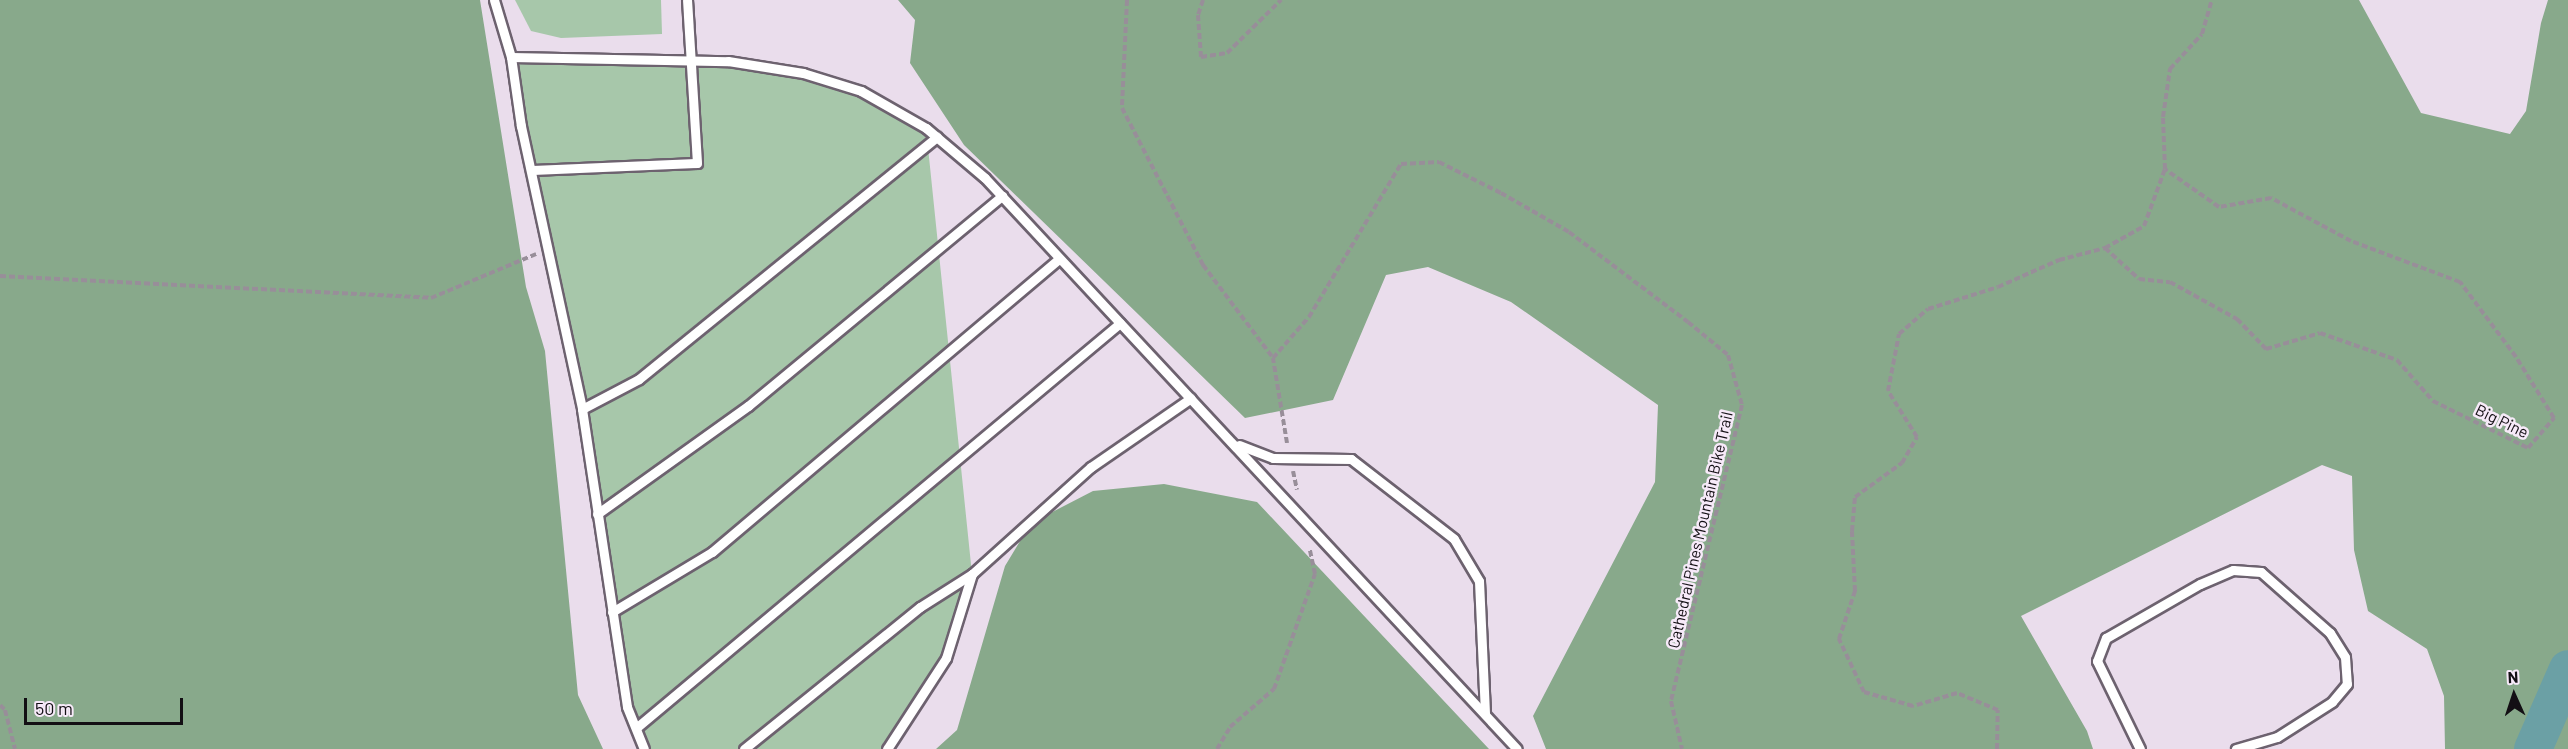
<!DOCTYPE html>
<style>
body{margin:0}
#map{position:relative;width:2568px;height:749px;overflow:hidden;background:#eaddec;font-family:Barlow,sans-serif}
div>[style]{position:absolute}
.green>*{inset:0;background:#a7c7aa}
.forest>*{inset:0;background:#88a98b}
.river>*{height:38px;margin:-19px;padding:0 19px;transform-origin:19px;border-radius:19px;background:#6ba0a5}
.path>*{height:4px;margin-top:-2px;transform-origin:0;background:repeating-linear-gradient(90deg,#988e99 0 6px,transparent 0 9px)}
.roads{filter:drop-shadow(2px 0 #6d626f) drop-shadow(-2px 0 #6d626f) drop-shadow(0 2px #6d626f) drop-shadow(0 -2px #6d626f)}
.service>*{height:9px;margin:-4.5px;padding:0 4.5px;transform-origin:4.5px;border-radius:4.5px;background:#fff}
span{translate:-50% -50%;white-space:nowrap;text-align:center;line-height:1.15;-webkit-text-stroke:5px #f7eaf9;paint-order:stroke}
.street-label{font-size:16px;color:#130f14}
.north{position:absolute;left:2484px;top:665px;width:60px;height:60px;-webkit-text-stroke:4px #f7eaf9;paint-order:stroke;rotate:357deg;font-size:16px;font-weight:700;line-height:24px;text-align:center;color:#130f14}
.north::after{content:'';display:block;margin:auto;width:21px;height:27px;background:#130f14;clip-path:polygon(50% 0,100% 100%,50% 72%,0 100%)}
.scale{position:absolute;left:24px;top:698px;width:159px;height:27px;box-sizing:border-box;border:3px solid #130f14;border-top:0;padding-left:8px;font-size:18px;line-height:21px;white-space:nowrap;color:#130f14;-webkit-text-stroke:4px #f7eaf9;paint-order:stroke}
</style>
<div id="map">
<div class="green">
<div style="clip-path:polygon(515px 0,661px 0,662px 34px,561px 38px,531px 31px)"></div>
<div style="clip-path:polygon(511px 57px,692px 59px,803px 73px,861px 91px,926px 128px,972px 574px,946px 658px,887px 749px,644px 749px,627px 707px,582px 409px)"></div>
</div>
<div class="forest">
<div style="clip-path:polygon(0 0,480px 0,526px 287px,545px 351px,578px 695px,603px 749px,0 749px)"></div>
<div style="clip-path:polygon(898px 0,2359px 0,2421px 113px,2510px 134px,2526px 111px,2541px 23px,2548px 0,2568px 0,2568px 749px,2445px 749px,2444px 696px,2427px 649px,2368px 611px,2354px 550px,2352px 476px,2322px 465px,2021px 616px,2087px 731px,2093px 749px,1546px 749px,1533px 716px,1655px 482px,1658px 405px,1511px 302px,1428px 267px,1386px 275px,1333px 400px,1245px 418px,964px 145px,910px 63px,915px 20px)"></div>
<div style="clip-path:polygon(1164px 484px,1257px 502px,1489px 749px,936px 749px,957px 730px,1005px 566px,1031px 523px,1093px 491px)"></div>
</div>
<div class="river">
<div style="left:2533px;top:749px;width:87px;rotate:-66.4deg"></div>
</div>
<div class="path">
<div style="left:1127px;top:0;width:108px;rotate:92.7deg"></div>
<div style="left:1122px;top:108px;width:177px;rotate:62.7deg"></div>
<div style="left:1203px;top:265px;width:116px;rotate:53deg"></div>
<div style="left:1203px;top:0;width:16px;rotate:108deg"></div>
<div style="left:1198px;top:15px;width:42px;rotate:85.9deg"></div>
<div style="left:1201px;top:57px;width:26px;rotate:-9deg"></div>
<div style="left:1227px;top:53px;width:76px;rotate:-44.5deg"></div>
<div style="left:2105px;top:248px;width:46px;rotate:42.4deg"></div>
<div style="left:2139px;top:279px;width:31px;rotate:6deg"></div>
<div style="left:2170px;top:282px;width:77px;rotate:28.9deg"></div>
<div style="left:2237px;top:319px;width:42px;rotate:46deg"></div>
<div style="left:2266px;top:349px;width:56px;rotate:-16.5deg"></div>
<div style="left:2320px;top:333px;width:82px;rotate:19.3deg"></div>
<div style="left:2397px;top:360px;width:55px;rotate:48.7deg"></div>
<div style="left:2433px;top:401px;width:106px;rotate:26.3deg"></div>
<div style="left:2528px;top:448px;width:40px;rotate:-49deg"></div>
<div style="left:2554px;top:418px;width:72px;rotate:-121.9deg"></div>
<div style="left:2516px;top:357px;width:94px;rotate:-126.7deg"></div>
<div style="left:2460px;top:282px;width:116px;rotate:-159.4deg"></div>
<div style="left:2351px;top:241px;width:91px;rotate:-151.7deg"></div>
<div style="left:2271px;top:198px;width:53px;rotate:170.2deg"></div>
<div style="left:2219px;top:207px;width:66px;rotate:-144.9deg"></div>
<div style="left:0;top:276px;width:432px;rotate:2.9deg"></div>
<div style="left:431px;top:298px;width:114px;rotate:-22.7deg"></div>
<div style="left:1287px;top:443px;width:86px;rotate:-99.4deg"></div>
<div style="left:1273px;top:358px;width:55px;rotate:-48.7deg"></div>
<div style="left:1309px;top:317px;width:179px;rotate:-59deg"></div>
<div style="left:1401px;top:164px;width:38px;rotate:-3deg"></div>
<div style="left:1439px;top:162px;width:69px;rotate:26.6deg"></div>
<div style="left:1501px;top:193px;width:78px;rotate:29.8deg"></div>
<div style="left:1569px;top:232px;width:149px;rotate:37.1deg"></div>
<div style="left:1688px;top:322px;width:52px;rotate:39.5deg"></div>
<div style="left:1728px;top:355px;width:52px;rotate:74.4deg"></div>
<div style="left:1742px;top:405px;width:304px;rotate:103.5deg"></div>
<div style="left:1671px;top:701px;width:49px;rotate:77.1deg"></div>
<div style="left:1293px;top:471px;width:19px;rotate:78deg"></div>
<div style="left:0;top:705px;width:7px;rotate:45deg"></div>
<div style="left:5px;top:710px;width:40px;rotate:75.6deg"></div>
<div style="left:1217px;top:749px;width:26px;rotate:-59deg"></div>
<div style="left:1230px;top:727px;width:58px;rotate:-40.8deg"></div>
<div style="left:1274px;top:689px;width:122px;rotate:-70.4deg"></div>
<div style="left:1315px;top:574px;width:25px;rotate:-102deg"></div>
<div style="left:1997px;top:749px;width:39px;rotate:-89deg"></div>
<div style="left:1998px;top:710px;width:44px;rotate:-157.5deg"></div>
<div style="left:1957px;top:693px;width:46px;rotate:163.5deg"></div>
<div style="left:1913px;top:706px;width:51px;rotate:-164.1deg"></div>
<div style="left:1864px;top:692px;width:59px;rotate:-115.3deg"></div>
<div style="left:1839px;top:639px;width:51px;rotate:-71.6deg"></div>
<div style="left:1855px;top:591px;width:60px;rotate:-92.9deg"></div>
<div style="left:1852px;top:531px;width:34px;rotate:-85deg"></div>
<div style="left:1855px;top:497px;width:58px;rotate:-35.9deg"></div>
<div style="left:1902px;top:463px;width:30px;rotate:-60deg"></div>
<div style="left:1917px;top:437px;width:54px;rotate:-122.2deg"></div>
<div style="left:1888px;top:391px;width:58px;rotate:-79.1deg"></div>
<div style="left:1899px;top:334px;width:38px;rotate:-41deg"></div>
<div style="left:1928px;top:309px;width:73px;rotate:-17.4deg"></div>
<div style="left:1998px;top:287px;width:67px;rotate:-23.9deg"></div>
<div style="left:2059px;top:260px;width:48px;rotate:-14.6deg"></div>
<div style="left:2105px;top:248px;width:45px;rotate:-29.4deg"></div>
<div style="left:2144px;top:226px;width:61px;rotate:-69.8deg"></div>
<div style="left:2165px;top:169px;width:52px;rotate:-92.2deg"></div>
<div style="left:2163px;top:117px;width:49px;rotate:-81.7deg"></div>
<div style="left:2170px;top:69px;width:47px;rotate:-47.6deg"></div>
<div style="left:2202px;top:34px;width:35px;rotate:-74deg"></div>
</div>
<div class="roads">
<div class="service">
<div style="left:494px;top:0;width:59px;rotate:73.4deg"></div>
<div style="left:511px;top:57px;width:70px;rotate:81.8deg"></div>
<div style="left:521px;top:126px;width:289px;rotate:77.8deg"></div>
<div style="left:582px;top:409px;width:301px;rotate:81.4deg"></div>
<div style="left:627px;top:707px;width:45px;rotate:68deg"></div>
<div style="left:511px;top:57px;width:217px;rotate:1.1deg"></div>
<div style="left:728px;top:61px;width:76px;rotate:9.1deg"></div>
<div style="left:803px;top:73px;width:61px;rotate:17.2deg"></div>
<div style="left:861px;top:91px;width:75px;rotate:29.6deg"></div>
<div style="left:926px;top:128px;width:77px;rotate:40.3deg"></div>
<div style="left:985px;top:178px;width:780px;rotate:47.03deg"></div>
<div style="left:531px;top:170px;width:166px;rotate:-2.4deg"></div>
<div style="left:697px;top:163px;width:163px;rotate:-93.5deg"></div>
<div style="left:582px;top:409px;width:64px;rotate:-27.8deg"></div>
<div style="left:639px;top:379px;width:384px;rotate:-39.1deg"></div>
<div style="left:1239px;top:445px;width:36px;rotate:21deg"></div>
<div style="left:1273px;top:458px;width:78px;rotate:0.7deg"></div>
<div style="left:1351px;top:459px;width:130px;rotate:37.8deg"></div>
<div style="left:1454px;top:539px;width:49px;rotate:59.2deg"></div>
<div style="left:1479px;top:581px;width:132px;rotate:87.4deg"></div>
<div style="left:597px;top:514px;width:186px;rotate:-35.6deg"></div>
<div style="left:748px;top:406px;width:330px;rotate:-39.6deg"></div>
<div style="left:612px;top:612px;width:117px;rotate:-31deg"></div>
<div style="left:712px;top:552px;width:454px;rotate:-40.2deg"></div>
<div style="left:636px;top:728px;width:631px;rotate:-39.92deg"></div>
<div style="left:744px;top:749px;width:226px;rotate:-38.9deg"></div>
<div style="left:920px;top:607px;width:62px;rotate:-32.4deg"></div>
<div style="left:887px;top:749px;width:108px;rotate:-57deg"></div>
<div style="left:946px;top:658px;width:88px;rotate:-72.8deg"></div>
<div style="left:972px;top:574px;width:160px;rotate:-42deg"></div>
<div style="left:1091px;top:467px;width:121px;rotate:-34.6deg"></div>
<div style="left:2140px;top:749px;width:98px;rotate:-116deg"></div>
<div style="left:2097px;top:661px;width:25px;rotate:-69deg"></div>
<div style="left:2106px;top:638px;width:108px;rotate:-29.9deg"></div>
<div style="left:2200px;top:584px;width:36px;rotate:-23deg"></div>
<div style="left:2233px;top:570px;width:28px;rotate:4deg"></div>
<div style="left:2261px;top:572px;width:92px;rotate:41.5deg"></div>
<div style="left:2330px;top:633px;width:28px;rotate:58deg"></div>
<div style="left:2345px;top:657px;width:27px;rotate:86deg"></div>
<div style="left:2347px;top:684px;width:23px;rotate:130deg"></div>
<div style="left:2332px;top:702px;width:65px;rotate:147.5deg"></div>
<div style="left:2277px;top:737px;width:43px;rotate:163.7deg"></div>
</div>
</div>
<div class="street-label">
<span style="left:2502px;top:421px;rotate:26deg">Big Pine</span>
<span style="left:1700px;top:530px;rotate:-77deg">Cathedral Pines Mountain Bike Trail</span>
</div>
<div class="north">N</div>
<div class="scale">50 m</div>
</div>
